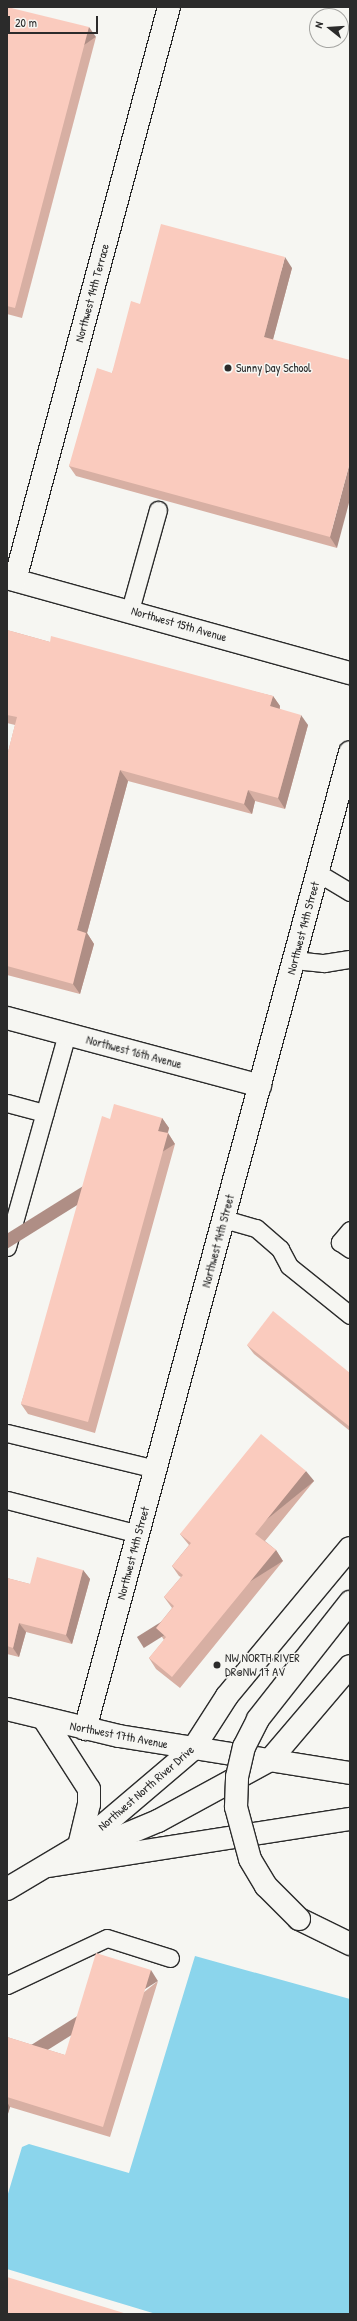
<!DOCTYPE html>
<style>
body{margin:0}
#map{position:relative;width:357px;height:2321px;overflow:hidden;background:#f6f6f2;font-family:"Patrick Hand",sans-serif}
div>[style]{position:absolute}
.water>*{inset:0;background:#8bd5ec}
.roads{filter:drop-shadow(1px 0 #2b2b2b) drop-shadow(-1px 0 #2b2b2b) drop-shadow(0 1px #2b2b2b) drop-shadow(0 -1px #2b2b2b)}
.service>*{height:17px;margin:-8.5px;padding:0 8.5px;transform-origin:8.5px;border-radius:8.5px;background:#f6f6f2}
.minor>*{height:22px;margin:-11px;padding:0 11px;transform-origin:11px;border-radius:11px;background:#f6f6f2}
.tertiary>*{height:22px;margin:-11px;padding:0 11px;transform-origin:11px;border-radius:11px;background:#f6f6f2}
.secondary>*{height:22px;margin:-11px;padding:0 11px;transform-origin:11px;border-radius:11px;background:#f6f6f2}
.bridges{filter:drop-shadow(1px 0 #2b2b2b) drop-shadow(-1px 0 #2b2b2b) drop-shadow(0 1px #2b2b2b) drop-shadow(0 -1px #2b2b2b)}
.secondary-bridge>*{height:22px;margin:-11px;padding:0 11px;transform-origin:11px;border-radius:11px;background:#f6f6f2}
.wall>*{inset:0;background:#d7afa3}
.shaded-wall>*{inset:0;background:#af8e85;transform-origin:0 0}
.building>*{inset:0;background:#facbbe}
.dots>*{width:11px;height:11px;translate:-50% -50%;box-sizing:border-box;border:2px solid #f6f6f2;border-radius:50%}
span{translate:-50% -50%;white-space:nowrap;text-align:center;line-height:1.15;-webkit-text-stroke:3px #f6f6f2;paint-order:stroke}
.street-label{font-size:12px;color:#2b2b2b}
.poi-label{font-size:12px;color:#2b2b2b}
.left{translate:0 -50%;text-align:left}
.frame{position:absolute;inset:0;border:8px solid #2b2b2b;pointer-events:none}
.north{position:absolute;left:309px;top:8px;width:40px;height:40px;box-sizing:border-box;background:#f6f6f2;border:1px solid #a5a5a2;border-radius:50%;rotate:287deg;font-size:11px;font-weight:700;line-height:16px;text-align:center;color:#2b2b2b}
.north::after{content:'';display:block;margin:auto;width:14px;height:18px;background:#2b2b2b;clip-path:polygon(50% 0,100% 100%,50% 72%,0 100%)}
.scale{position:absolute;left:8px;top:16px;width:90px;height:18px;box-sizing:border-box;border:2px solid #2b2b2b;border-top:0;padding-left:5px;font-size:12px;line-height:14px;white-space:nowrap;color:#2b2b2b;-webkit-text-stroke:3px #f6f6f2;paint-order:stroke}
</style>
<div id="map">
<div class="water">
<div style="clip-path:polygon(195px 1956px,350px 1999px,350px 2314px,156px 2314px,7px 2269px,7px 2197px,22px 2147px,29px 2144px,129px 2173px)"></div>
</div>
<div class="roads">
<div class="service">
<div style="left:130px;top:610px;width:104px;rotate:-74.4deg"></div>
<div style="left:318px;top:873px;width:37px;rotate:31deg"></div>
<div style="left:294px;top:960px;width:30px;rotate:6deg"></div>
<div style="left:324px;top:963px;width:26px;rotate:-9deg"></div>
<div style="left:7px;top:1103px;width:39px;rotate:15deg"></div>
<div style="left:224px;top:1219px;width:33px;rotate:16deg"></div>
<div style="left:256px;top:1228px;width:32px;rotate:41deg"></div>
<div style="left:280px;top:1249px;width:19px;rotate:62deg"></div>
<div style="left:289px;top:1266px;width:78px;rotate:38.8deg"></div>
<div style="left:350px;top:1230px;width:16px;rotate:130deg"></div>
<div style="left:340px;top:1242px;width:12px;rotate:35deg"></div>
<div style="left:7px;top:1247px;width:221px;rotate:-74.3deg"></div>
<div style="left:7px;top:1433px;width:153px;rotate:13.6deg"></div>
<div style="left:7px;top:1500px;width:135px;rotate:14.5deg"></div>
<div style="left:7px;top:1985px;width:110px;rotate:-25.2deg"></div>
<div style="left:107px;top:1938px;width:66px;rotate:17.6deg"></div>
</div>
<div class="minor">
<div style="left:7px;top:578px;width:356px;rotate:15.5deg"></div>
<div style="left:15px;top:580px;width:593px;rotate:-74.96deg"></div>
<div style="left:7px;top:1018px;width:262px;rotate:15deg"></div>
<div style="left:85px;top:1729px;width:1012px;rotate:-74.82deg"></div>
</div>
<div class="tertiary">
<div style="left:65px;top:1860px;width:101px;rotate:-22.8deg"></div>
<div style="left:158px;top:1821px;width:128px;rotate:-28.6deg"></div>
<div style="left:7px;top:1889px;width:84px;rotate:-30.8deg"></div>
<div style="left:79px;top:1846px;width:150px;rotate:-40.4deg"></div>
</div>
<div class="secondary">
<div style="left:7px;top:1709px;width:115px;rotate:13.6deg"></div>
<div style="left:119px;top:1736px;width:234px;rotate:9.1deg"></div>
<div style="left:44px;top:1719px;width:83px;rotate:57.3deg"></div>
<div style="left:89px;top:1789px;width:15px;rotate:90deg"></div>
<div style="left:89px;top:1804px;width:43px;rotate:103.4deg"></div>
<div style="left:193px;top:1749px;width:63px;rotate:-57.3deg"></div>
<div style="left:227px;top:1696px;width:192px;rotate:-50.3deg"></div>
<div style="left:270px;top:1760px;width:123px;rotate:-49.6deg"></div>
<div style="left:49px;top:1866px;width:305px;rotate:-8.9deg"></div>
<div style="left:299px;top:1919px;width:57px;rotate:26.1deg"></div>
</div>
</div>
<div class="bridges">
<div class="secondary-bridge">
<div style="left:299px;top:1919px;width:47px;rotate:-135deg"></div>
<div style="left:266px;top:1886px;width:31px;rotate:-121deg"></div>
<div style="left:250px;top:1859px;width:54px;rotate:-105.1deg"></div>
<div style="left:236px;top:1807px;width:30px;rotate:-88deg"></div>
<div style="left:237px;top:1777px;width:31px;rotate:-77deg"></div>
<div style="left:244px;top:1747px;width:31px;rotate:-63deg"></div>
<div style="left:258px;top:1719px;width:149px;rotate:-51.8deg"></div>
</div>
</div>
<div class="wall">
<div style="clip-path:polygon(7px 7px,96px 37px,22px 318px,7px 314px)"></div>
<div style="clip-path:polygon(292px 268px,273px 339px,337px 548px,76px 476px,69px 466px,112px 373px,140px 304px)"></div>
<div style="clip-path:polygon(7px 630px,50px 642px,273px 696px,280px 706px,280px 709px,308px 725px,285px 809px,255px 801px,252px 814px,128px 781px,87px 933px,94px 944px,80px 994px,7px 975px,7px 756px,15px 725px,7px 723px)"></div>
<div style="clip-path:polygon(162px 1118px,169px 1128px,168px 1133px,175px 1144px,95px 1433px,28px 1414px,21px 1404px,110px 1119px)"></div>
<div style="clip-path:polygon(247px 1345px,350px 1373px,350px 1431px,254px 1354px)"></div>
<div style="clip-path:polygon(314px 1481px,265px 1541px,276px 1550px,283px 1561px,180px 1688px,156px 1669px,149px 1658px,164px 1640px,156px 1628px,172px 1608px,164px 1597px,181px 1577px,179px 1576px,172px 1566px,189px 1545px,180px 1534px)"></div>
<div style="clip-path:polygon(83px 1570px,90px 1579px,72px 1644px,26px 1632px,19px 1657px,7px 1654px,7px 1578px,30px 1584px)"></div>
<div style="clip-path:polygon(158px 1981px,110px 2137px,10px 2107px,7px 2117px,7px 2037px,65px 2055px)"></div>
</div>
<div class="shaded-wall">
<div style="left:89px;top:27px;width:12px;height:291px;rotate:55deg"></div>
<div style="clip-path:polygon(285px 257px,292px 268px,271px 347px,264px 337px)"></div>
<div style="clip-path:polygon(350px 462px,350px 499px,337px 548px,330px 537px)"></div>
<div style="clip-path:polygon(273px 696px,280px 706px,278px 717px,270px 706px)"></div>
<div style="clip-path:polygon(301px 715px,308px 725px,285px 809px,278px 798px)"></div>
<div style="clip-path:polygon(120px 770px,128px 781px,87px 933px,94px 944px,80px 994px,73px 984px,77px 930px)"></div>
<div style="clip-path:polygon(248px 790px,255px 801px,252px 814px,244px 804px)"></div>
<div style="clip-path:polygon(162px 1118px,169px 1128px,165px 1141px,158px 1131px)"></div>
<div style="left:168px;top:1133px;width:13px;height:300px;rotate:58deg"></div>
<div style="left:306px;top:1471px;width:13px;height:81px;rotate:51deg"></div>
<div style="left:276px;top:1550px;width:13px;height:164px;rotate:58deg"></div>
<div style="clip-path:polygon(83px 1570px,90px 1579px,72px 1644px,66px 1635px)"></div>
<div style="clip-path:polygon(19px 1623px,26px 1632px,19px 1657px,13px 1648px)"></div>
<div style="left:151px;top:1970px;width:13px;height:164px;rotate:58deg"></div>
<div style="clip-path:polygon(7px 2102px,10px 2107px,7px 2117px)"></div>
</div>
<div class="building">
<div style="clip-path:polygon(7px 7px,89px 27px,15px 308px,7px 306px)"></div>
<div style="clip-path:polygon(161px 224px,285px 257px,264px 337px,350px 360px,350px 462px,330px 537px,69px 466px,97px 368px,112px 373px,131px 301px,140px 304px)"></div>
<div style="clip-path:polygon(7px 630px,50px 642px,51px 636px,273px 696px,270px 706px,301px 715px,278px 798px,248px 790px,244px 804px,120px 770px,77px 930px,86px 933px,73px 984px,7px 966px,7px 756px,17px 717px,7px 715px)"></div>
<div style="clip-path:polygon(114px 1104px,162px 1118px,158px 1131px,168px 1133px,88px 1422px,21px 1404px,102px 1116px,110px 1119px)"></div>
<div style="clip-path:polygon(273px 1311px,350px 1373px,350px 1427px,247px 1345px)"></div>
<div style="clip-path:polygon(261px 1434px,306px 1471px,255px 1534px,276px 1550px,172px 1677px,149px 1658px,166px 1637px,156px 1628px,174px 1606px,164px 1597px,183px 1575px,172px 1566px,191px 1543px,180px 1534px)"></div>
<div style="clip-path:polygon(37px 1557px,83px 1570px,66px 1635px,19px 1623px,13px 1648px,7px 1646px,7px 1578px,30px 1584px)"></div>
<div style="clip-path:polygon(96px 1953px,151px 1970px,103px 2127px,7px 2097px,7px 2037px,65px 2055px)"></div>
<div style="clip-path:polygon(7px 2277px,127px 2314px,7px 2314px)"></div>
</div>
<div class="dots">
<div style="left:228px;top:368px;background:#2b2b2b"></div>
<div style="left:217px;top:1665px;background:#2b2b2b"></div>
</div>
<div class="street-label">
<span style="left:92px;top:293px;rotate:-75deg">Northwest 14th Terrace</span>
<span style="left:179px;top:624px;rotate:16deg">Northwest 15th Avenue</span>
<span style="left:303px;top:928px;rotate:-75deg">Northwest 14th Street</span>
<span style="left:134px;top:1052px;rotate:15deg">Northwest 16th Avenue</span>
<span style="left:218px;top:1241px;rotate:-75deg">Northwest 14th Street</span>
<span style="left:133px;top:1553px;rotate:-75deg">Northwest 14th Street</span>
<span style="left:119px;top:1735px;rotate:11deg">Northwest 17th Avenue</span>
<span style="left:146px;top:1788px;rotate:-41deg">Northwest North River Drive</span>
</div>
<div class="poi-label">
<span class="left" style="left:236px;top:368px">Sunny Day School</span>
<span class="left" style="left:225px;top:1665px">NW NORTH RIVER<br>DR@NW 17 AV</span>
</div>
<div class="frame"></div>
<div class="north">N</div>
<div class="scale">20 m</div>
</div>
